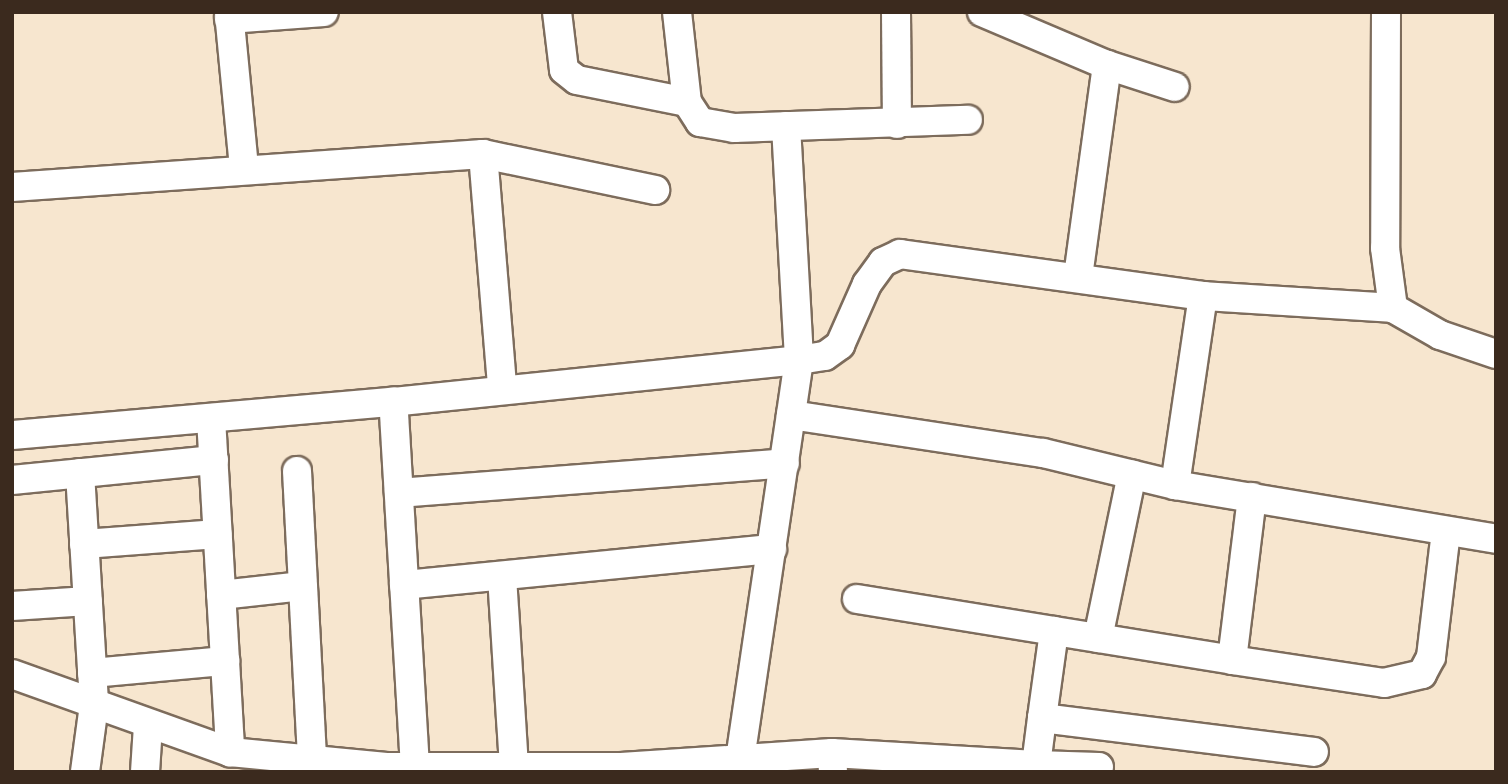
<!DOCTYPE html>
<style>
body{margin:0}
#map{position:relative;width:1508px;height:784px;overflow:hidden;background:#f7e6cf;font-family:"Indie Flower",sans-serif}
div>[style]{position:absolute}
.roads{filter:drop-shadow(2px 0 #7d6c5c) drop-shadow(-2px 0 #7d6c5c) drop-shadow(0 2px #7d6c5c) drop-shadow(0 -2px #7d6c5c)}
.minor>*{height:28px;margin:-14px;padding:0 14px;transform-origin:14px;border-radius:14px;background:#fff}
span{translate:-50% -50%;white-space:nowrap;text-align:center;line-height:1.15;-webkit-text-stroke:5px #fcf5e5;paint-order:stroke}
.frame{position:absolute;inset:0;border:14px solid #3b2a1e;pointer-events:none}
</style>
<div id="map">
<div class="roads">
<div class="minor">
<div style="left:229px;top:12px;width:158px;rotate:84.5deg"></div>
<div style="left:557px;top:12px;width:58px;rotate:83.1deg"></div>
<div style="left:564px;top:70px;width:16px;rotate:38deg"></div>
<div style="left:577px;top:80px;width:112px;rotate:11.3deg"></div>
<div style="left:677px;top:12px;width:91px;rotate:83.7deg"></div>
<div style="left:687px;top:102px;width:24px;rotate:57deg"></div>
<div style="left:700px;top:122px;width:35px;rotate:10deg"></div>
<div style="left:734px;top:128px;width:234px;rotate:-2deg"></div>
<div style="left:896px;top:12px;width:112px;rotate:89.5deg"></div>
<div style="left:982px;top:12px;width:136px;rotate:23deg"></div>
<div style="left:1107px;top:65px;width:214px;rotate:97.8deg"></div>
<div style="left:1386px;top:12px;width:236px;rotate:90.2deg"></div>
<div style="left:1385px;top:248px;width:61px;rotate:82.4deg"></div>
<div style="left:1393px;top:308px;width:54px;rotate:29.9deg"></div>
<div style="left:1440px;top:335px;width:59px;rotate:18.7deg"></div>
<div style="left:229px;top:19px;width:95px;rotate:-4.2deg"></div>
<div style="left:1107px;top:65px;width:71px;rotate:17.9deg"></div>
<div style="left:786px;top:126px;width:234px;rotate:86.8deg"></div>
<div style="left:799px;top:360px;width:26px;rotate:-9deg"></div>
<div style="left:825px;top:356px;width:19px;rotate:-36deg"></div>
<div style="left:840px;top:345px;width:67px;rotate:-66.1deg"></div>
<div style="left:867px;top:284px;width:27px;rotate:-54deg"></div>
<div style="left:883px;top:262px;width:19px;rotate:-25deg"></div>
<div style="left:900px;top:254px;width:306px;rotate:7.9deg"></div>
<div style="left:1203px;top:296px;width:190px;rotate:3.6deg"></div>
<div style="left:483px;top:154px;width:176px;rotate:11.8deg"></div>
<div style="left:12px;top:187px;width:472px;rotate:-4deg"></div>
<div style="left:483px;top:154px;width:233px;rotate:85.3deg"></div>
<div style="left:791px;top:415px;width:255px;rotate:8.6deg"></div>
<div style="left:1043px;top:453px;width:136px;rotate:13.6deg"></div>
<div style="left:1175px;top:485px;width:326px;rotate:9.5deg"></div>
<div style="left:211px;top:418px;width:335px;rotate:86.7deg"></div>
<div style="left:12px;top:435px;width:382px;rotate:-5deg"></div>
<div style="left:297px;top:471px;width:289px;rotate:87deg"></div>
<div style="left:80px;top:473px;width:232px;rotate:86.5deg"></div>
<div style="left:94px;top:705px;width:68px;rotate:97.7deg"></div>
<div style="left:12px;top:480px;width:203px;rotate:-5.7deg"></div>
<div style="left:1175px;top:485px;width:191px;rotate:-81.6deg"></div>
<div style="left:399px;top:493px;width:387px;rotate:-4.4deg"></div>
<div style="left:1252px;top:497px;width:164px;rotate:97deg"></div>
<div style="left:1232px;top:660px;width:154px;rotate:8.6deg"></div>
<div style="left:1384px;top:683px;width:39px;rotate:-13deg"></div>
<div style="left:1422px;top:674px;width:19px;rotate:-62deg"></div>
<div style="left:1431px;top:657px;width:127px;rotate:-83.2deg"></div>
<div style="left:84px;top:544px;width:134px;rotate:-4.3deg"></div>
<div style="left:502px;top:576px;width:191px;rotate:86.4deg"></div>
<div style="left:404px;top:585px;width:370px;rotate:-5.6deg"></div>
<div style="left:221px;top:595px;width:82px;rotate:-6.3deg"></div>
<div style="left:857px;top:599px;width:380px;rotate:9.2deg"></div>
<div style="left:12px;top:606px;width:76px;rotate:-3.8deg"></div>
<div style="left:1098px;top:638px;width:167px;rotate:-78.3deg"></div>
<div style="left:92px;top:673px;width:134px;rotate:-5.2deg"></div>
<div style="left:12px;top:674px;width:232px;rotate:19.7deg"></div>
<div style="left:230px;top:752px;width:157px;rotate:5.5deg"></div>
<div style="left:386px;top:767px;width:235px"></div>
<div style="left:621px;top:767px;width:211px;rotate:-3.8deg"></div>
<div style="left:832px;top:753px;width:19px;rotate:87deg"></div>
<div style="left:1042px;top:718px;width:88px;rotate:-82.1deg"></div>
<div style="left:832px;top:753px;width:204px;rotate:3.4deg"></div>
<div style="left:1036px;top:765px;width:47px;rotate:-82.7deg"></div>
<div style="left:1042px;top:718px;width:274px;rotate:7.1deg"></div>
<div style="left:1036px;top:765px;width:63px;rotate:1.8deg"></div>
<div style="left:415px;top:767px;width:366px;rotate:-93.4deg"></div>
<div style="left:393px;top:402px;width:408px;rotate:-5.9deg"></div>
<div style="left:799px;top:360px;width:405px;rotate:98.4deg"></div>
<div style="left:145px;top:772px;width:47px;rotate:-86.3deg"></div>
</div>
</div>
<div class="frame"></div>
</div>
